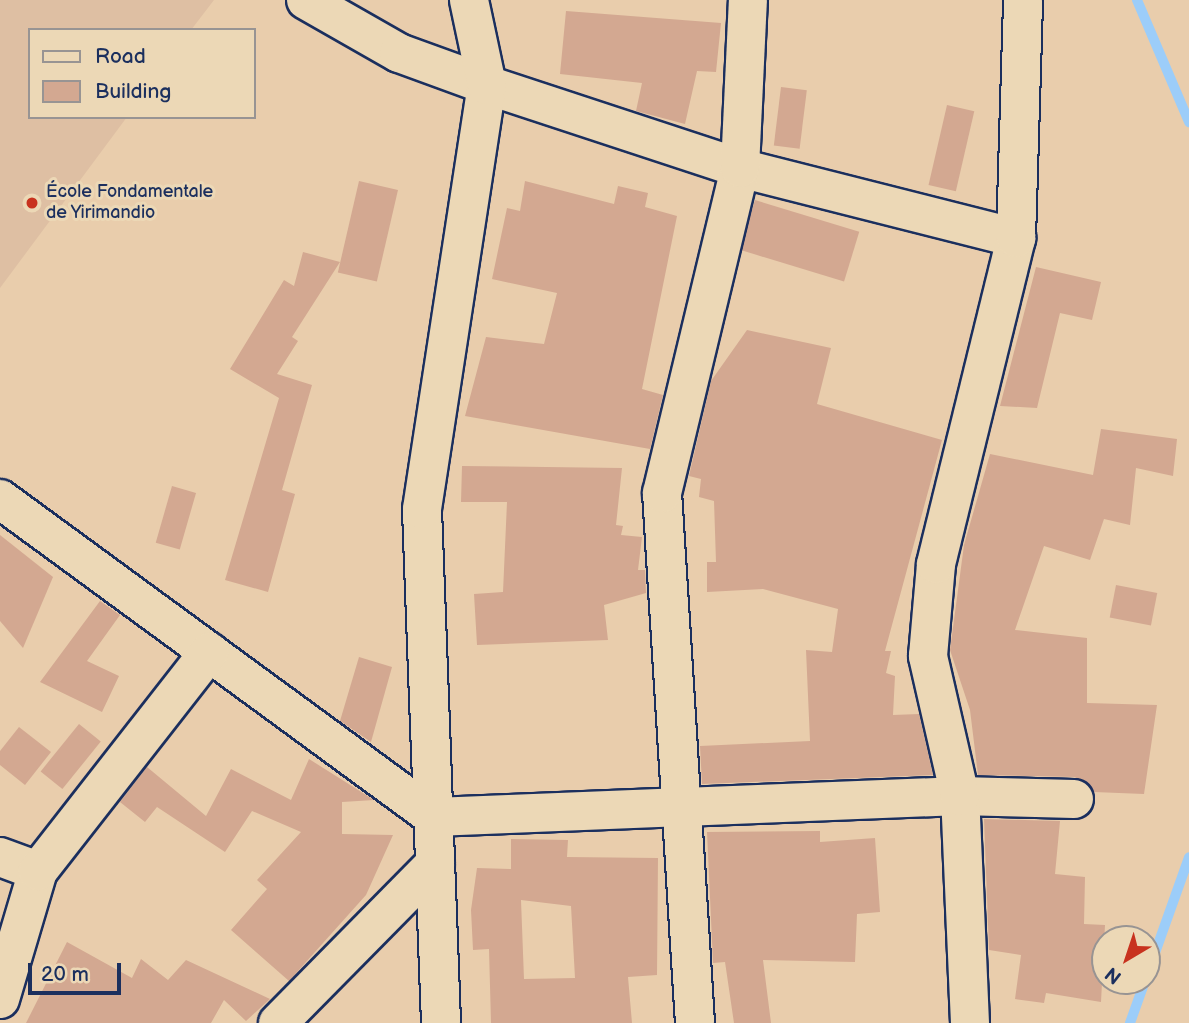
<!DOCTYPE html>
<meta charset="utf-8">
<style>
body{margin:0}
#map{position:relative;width:1189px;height:1023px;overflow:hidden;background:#e9cdac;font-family:"Balsamiq Sans",sans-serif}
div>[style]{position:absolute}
.built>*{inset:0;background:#debfa3}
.stream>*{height:10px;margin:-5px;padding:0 5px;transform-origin:5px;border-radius:5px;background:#9ccdf9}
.building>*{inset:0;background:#d3a891;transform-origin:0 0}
.roads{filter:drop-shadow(2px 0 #1b2f5e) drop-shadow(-2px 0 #1b2f5e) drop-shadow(0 2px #1b2f5e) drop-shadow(0 -2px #1b2f5e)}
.minor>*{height:38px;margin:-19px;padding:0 19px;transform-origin:19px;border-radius:19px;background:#ecd8b6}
.dots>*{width:19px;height:19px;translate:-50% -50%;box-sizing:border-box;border:4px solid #ecd8b6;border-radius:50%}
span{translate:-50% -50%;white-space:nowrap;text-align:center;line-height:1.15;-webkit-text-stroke:6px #ecd8b6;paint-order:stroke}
.poi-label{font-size:18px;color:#1b2f5e}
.left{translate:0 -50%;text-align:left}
.legend{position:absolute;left:28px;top:28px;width:228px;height:91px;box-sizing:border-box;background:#ecd8b6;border:2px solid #989493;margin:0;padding:9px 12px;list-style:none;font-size:21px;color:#1b2f5e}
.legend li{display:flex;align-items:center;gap:14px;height:35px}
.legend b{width:35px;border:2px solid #989493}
.north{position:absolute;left:1091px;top:925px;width:70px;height:70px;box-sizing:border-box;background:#ecd8b6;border:2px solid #989493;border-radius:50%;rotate:219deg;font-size:19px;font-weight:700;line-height:28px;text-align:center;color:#1b2f5e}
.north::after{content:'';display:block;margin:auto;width:24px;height:32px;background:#c8321e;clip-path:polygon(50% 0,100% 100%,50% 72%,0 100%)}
.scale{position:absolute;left:28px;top:963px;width:93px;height:32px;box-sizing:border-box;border:4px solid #1b2f5e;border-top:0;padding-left:9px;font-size:21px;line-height:24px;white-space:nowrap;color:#1b2f5e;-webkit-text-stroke:5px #ecd8b6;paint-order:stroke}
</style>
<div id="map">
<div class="built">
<div style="clip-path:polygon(0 0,214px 0,191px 30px,30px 30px,30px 117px,127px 117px,0 288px)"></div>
</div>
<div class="stream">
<div style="left:1137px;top:0;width:133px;rotate:66.9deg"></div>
<div style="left:1130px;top:1023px;width:176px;rotate:-70.4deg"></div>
</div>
<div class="building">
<div style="clip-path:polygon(566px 11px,721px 23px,716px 72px,697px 71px,685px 124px,636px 111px,642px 83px,560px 74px)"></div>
<div style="left:781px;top:87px;width:26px;height:59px;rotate:7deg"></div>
<div style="left:947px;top:105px;width:28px;height:82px;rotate:13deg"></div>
<div style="left:359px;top:181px;width:40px;height:94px;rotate:13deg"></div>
<div style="clip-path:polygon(525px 181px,614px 204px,618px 186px,648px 193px,645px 207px,677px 216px,642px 389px,663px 395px,650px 449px,465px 416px,486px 337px,544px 344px,557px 293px,492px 279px,507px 208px,520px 211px)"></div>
<div style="left:755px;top:200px;width:109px;height:52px;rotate:17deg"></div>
<div style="clip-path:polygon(303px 252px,340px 262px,292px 337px,298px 341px,277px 374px,312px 385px,282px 490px,295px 494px,268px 592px,225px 580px,279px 398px,230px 369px,284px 280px,294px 286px)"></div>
<div style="clip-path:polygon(1036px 267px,1101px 282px,1092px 320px,1060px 313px,1037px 408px,1000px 406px)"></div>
<div style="clip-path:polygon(747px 330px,831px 348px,817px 404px,942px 440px,885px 651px,891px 651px,886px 673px,895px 676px,893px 715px,919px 714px,933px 775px,702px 784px,700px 746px,810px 741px,806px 650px,832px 652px,838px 609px,763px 589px,707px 592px,707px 562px,716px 562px,714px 501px,699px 497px,701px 479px,689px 476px,711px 381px)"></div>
<div style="clip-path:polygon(1101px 429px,1177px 439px,1173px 476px,1136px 468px,1130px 525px,1104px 519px,1090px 560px,1044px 546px,1015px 630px,1087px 638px,1087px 703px,1157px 705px,1144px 794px,1094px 792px,1075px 777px,978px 775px,970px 710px,950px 650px,964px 545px,990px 454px,1093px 475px)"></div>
<div style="clip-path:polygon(462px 466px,622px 468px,616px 525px,623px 526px,621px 535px,642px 537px,638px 570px,645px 570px,646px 593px,604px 605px,608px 640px,477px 645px,474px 594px,503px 592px,507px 502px,461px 502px)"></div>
<div style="left:172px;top:486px;width:25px;height:59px;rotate:16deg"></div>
<div style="clip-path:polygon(0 535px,53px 577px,23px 648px,0 621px)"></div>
<div style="left:1116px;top:585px;width:42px;height:33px;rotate:11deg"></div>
<div style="clip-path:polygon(100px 601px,120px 615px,87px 661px,119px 676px,102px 712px,40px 682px)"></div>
<div style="clip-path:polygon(359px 657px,392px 667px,371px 742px,340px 721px)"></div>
<div style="left:79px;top:724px;width:28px;height:61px;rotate:39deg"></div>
<div style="clip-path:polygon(19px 727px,51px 752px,25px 785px,0 765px,0 751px)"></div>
<div style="clip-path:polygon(309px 759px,374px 800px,342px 802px,342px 834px,393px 835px,366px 895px,289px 981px,231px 930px,267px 889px,257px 880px,301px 832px,252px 811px,225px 852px,157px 807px,145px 822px,120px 802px,147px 767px,206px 816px,231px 769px,291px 800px)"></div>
<div style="clip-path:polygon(984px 819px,1060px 821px,1055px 874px,1085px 877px,1084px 924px,1105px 925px,1101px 1002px,1046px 993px,1044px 1003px,1015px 999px,1021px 955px,989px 950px)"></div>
<div style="clip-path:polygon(820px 831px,820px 842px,875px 838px,880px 912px,857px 914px,855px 962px,763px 960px,771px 1023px,734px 1023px,725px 962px,713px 963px,707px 832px)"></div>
<div style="clip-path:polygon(evenodd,511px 839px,568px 840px,567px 857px,658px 858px,657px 975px,628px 977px,632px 1023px,491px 1023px,489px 949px,473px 950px,471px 910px,477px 868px,511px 869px,511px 839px,521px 900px,571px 906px,575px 978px,524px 979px,521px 900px)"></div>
<div style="clip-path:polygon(67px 942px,132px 978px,141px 959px,168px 980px,186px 960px,270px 999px,246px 1021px,224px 1000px,211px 1023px,26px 1023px)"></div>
</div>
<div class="roads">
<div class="minor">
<div style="left:306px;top:0;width:107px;rotate:29.7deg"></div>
<div style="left:399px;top:53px;width:94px;rotate:20deg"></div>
<div style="left:487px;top:85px;width:266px;rotate:18.2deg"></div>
<div style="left:740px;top:168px;width:285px;rotate:14.2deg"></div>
<div style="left:0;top:499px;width:538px;rotate:36.23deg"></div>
<div style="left:434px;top:817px;width:526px;rotate:-2.29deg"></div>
<div style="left:960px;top:796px;width:114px;rotate:1.5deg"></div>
<div style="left:0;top:857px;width:40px;rotate:20.2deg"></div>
<div style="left:0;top:999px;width:134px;rotate:-73.5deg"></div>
<div style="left:38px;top:871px;width:278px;rotate:-52deg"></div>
<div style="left:278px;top:1023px;width:223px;rotate:-45.4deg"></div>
<div style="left:441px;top:1023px;width:514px;rotate:-92.12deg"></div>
<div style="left:422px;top:509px;width:429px;rotate:-81.3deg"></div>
<div style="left:487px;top:85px;width:87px;rotate:-102deg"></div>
<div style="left:695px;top:1023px;width:531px;rotate:-93.56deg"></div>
<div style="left:662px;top:493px;width:334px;rotate:-76.5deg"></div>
<div style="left:740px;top:168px;width:168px;rotate:-87.3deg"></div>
<div style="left:970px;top:1023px;width:227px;rotate:-92.5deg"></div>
<div style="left:960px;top:796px;width:144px;rotate:-102.9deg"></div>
<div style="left:928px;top:656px;width:92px;rotate:-85deg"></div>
<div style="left:936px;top:564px;width:336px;rotate:-76.2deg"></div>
<div style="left:1016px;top:238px;width:238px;rotate:-88.3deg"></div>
</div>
</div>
<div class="dots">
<div style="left:32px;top:203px;background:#c8321e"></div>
</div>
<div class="poi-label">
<span class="left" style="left:46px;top:203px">École Fondamentale<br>de Yirimandio</span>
</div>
<ul class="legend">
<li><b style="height:9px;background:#ecd8b6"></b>Road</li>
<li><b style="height:19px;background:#d3a891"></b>Building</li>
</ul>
<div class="north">N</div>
<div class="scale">20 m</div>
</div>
